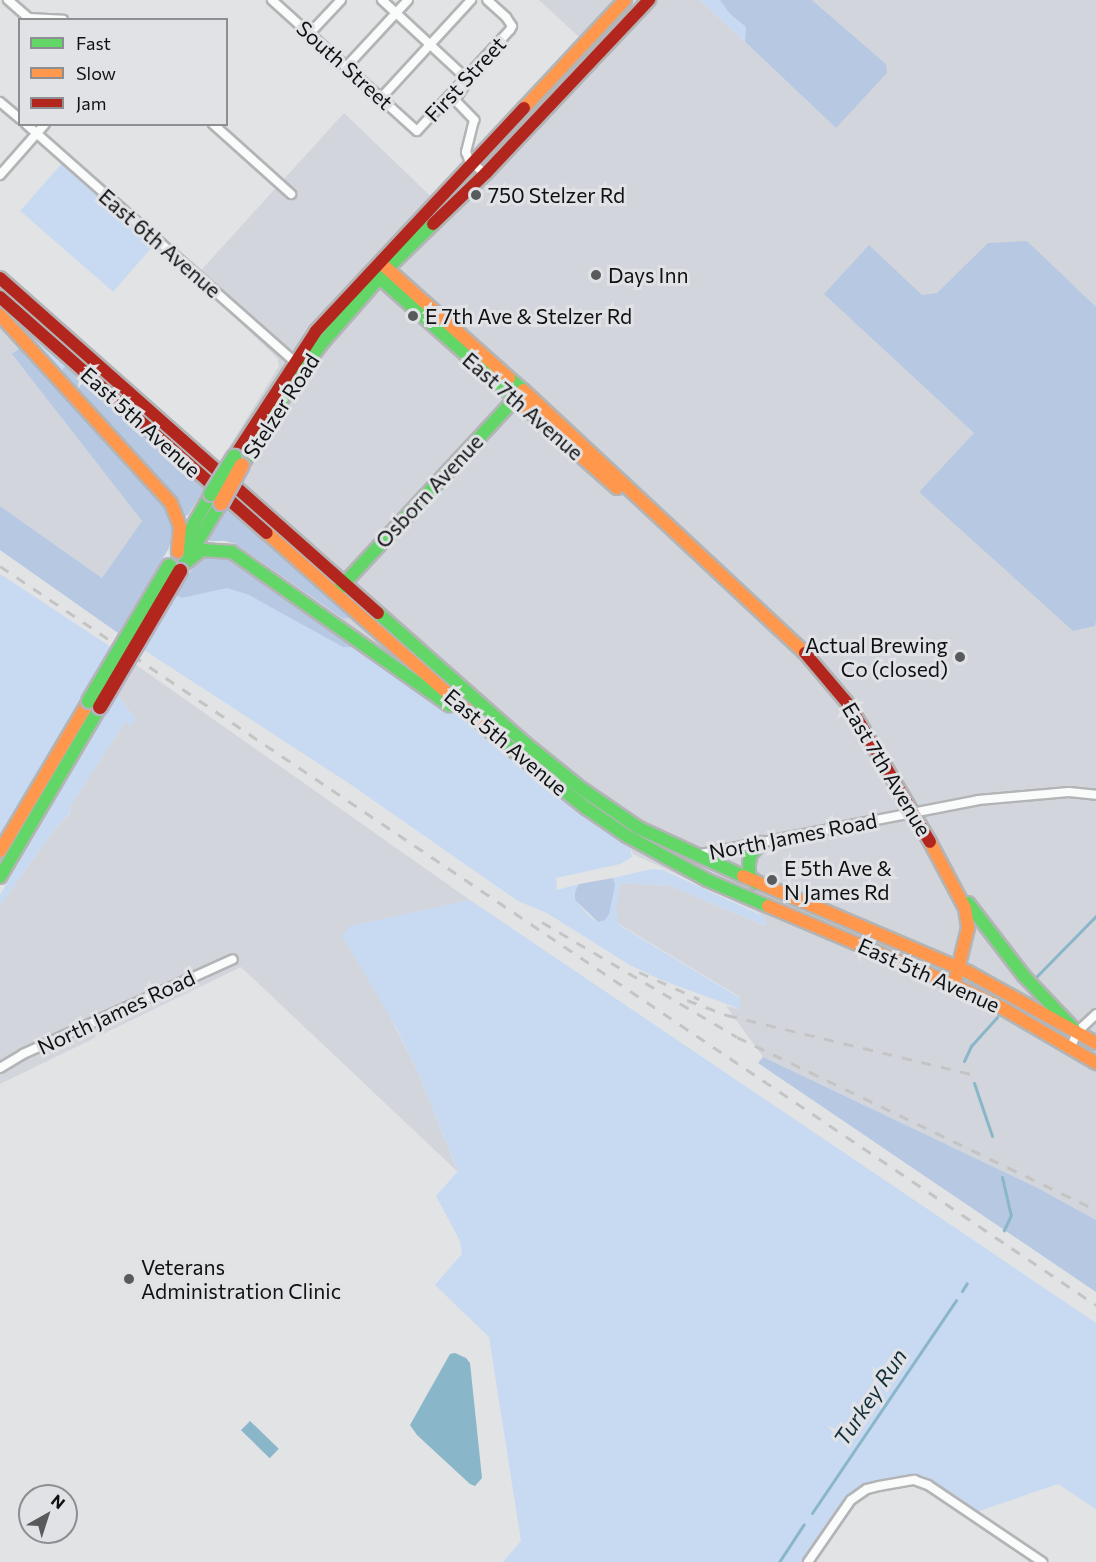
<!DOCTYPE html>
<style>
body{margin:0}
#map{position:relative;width:1096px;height:1562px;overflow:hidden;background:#e1e3e5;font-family:Commissioner,sans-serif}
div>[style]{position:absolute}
.built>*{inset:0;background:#d2d6dc}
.green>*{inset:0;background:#c8d9f2;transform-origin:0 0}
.forest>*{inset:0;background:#b7c8e3}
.water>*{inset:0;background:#8ab6c9;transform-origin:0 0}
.stream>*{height:3px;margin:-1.5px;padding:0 1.5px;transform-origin:1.5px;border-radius:1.5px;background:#8ab6c9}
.roads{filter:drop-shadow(2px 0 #b3b4b6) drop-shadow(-2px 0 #b3b4b6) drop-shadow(0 2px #b3b4b6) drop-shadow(0 -2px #b3b4b6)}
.street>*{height:8px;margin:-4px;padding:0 4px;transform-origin:4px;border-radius:4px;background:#fafbfb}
.fast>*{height:12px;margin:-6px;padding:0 6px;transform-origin:6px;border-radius:6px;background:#63d668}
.slow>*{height:12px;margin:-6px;padding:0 6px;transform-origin:6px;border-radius:6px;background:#ff974d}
.jam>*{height:12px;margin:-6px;padding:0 6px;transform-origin:6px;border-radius:6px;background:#b3261e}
.rail>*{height:3px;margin-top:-1.5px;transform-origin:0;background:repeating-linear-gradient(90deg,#c4c4c5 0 10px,transparent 0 20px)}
.bridges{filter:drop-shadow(2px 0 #b5b3bd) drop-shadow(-2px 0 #b5b3bd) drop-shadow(0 2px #b5b3bd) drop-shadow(0 -2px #b5b3bd)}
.fast-bridge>*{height:14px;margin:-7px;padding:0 7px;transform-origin:7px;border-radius:7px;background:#63d668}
.slow-bridge>*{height:14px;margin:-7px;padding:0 7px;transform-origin:7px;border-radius:7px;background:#ff974d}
.jam-bridge>*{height:14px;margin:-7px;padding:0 7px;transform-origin:7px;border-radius:7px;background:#b3261e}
.dots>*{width:16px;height:16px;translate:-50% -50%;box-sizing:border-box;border:3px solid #e0e2e6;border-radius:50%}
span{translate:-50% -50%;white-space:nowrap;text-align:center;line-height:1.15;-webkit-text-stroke:6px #e0e2e6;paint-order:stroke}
.street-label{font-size:21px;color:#101112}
.poi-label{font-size:21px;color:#101112}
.left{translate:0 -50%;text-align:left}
.right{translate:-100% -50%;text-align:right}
.water-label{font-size:22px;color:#12303c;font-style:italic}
.legend{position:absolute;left:18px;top:18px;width:210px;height:108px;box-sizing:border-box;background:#e0e2e6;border:2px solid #8d8e91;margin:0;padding:8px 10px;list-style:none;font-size:18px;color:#101112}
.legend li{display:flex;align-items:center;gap:12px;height:30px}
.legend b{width:30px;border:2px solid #8d8e91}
.north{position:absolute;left:18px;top:1484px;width:60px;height:60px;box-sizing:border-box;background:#e0e2e6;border:2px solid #8d8e91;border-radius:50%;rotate:39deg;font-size:16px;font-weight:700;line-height:24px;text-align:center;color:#101112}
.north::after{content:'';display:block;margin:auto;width:21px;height:27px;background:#595a5c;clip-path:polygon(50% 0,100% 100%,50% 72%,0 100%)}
</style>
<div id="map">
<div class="built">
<div style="clip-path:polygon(539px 0,700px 0,836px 128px,886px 64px,812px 0,1096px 0,1096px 1220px,1036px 1187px,763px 1057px,726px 1006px,740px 1009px,740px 997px,619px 924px,615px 907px,621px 883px,670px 886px,765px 926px,759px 913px,633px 854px,629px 843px,532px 778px,467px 722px,338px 629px,343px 619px,349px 618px,350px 613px,227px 508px,219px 463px,279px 366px,277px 358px,194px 278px,344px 113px,441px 206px,592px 49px)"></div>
<div style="clip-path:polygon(0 305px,31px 340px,13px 354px,142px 521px,102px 578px,0 506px)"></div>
<div style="clip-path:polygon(135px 664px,470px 900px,351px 926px,382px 1001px,417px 1070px,458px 1172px,241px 967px,0 1084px,0 906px,53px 831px,70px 814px,71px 805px,125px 722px,136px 719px,117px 694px)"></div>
</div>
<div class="green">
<div style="clip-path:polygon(700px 0,720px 0,730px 14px,746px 27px,745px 42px)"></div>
<div style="left:63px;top:162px;width:123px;height:65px;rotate:41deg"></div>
<div style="clip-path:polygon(8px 314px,68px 365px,63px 368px,62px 373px)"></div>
<div style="clip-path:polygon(0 574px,111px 647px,0 837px)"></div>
<div style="clip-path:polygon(227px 588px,249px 595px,356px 647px,436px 697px,532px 778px,630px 844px,632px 857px,620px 864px,556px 878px,557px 890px,579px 884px,575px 900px,590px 917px,598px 922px,615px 885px,613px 878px,652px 869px,663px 870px,765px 917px,766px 926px,670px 886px,621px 883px,616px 907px,619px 925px,740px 998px,740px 1009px,659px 979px,628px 964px,547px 913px,518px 901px,350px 784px,144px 650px,176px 595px,182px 598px)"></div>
<div style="clip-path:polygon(117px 694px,136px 719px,131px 726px,125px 722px,71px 805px,70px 813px,53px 831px,0 906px,0 895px)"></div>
<div style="clip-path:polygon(470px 900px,1096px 1323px,1096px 1509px,1058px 1484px,970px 1514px,914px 1480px,859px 1494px,808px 1562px,503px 1562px,521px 1541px,489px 1337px,435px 1285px,462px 1254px,460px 1241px,436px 1196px,458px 1171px,417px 1070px,396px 1027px,342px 936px,350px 926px)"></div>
</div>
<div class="forest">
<div style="clip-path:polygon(720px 0,812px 0,886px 64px,887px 73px,836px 128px,745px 42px,746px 27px,730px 14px)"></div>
<div style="clip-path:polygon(1027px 241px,1096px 307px,1096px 620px,1095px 626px,1073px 631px,919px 492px,974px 433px,824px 294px,869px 245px,922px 295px,937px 293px,988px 243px)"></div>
<div style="clip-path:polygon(23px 346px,163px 502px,170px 514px,173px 531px,169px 548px,118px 633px,0 550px,0 506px,102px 578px,142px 521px,12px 354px)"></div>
<div style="clip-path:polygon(68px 365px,206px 486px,188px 515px,185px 516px,165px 485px,62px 373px,63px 368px)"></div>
<div style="clip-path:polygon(227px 508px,350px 613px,349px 618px,343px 619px,236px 544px,225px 541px,210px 541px,208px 539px)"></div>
<div style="clip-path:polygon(218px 555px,231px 558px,356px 647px,343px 647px,249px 595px,227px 588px,182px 598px,176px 595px,195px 564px,203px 558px)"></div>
<div style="clip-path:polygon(613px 878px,615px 885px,609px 914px,605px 920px,598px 922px,575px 900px,575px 892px,579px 884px)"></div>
<div style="clip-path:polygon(763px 1057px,1036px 1187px,1096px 1220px,1096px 1292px,758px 1063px)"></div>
</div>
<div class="water">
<div style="clip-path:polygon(455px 1353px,466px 1358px,470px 1363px,482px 1478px,475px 1486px,470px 1484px,417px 1435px,410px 1425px,450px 1354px)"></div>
<div style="left:250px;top:1421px;width:40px;height:13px;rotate:44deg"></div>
</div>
<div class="stream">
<div style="left:1036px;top:977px;width:86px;rotate:-45.5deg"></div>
<div style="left:964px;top:1061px;width:17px;rotate:-65deg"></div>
<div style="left:971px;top:1046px;width:39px;rotate:-48deg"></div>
<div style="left:974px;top:1083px;width:56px;rotate:71.2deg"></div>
<div style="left:1002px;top:1177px;width:39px;rotate:77deg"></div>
<div style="left:1011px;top:1215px;width:17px;rotate:115deg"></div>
<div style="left:962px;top:1291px;width:9px;rotate:-58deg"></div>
<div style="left:812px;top:1513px;width:257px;rotate:-55.9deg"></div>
<div style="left:779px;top:1562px;width:45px;rotate:-56.7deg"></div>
</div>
<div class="roads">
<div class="street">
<div style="left:8px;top:0;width:28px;rotate:41deg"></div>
<div style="left:29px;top:18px;width:34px;rotate:3deg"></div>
<div style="left:272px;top:0;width:195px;rotate:42.1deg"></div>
<div style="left:417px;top:131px;width:137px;rotate:-47.4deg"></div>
<div style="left:510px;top:30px;width:4px;rotate:-63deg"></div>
<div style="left:512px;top:26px;width:11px;rotate:-124deg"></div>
<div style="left:506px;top:17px;width:25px;rotate:-138deg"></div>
<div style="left:382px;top:0;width:117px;rotate:42.9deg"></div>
<div style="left:468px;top:80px;width:24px;rotate:123deg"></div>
<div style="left:455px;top:100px;width:28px;rotate:46deg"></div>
<div style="left:474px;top:120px;width:33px;rotate:104deg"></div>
<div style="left:466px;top:152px;width:9px;rotate:69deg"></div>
<div style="left:469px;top:160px;width:21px;rotate:41deg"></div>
<div style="left:310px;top:33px;width:45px;rotate:-46.8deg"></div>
<div style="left:346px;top:67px;width:91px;rotate:-47.2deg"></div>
<div style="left:381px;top:98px;width:133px;rotate:-47.4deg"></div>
<div style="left:0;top:102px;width:26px;rotate:40deg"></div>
<div style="left:26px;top:124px;width:358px;rotate:41.5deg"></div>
<div style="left:213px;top:124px;width:105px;rotate:41.9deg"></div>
<div style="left:0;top:175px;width:68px;rotate:-48.6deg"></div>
<div style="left:696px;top:855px;width:287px;rotate:-11deg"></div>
<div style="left:978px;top:800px;width:91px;rotate:-5deg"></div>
<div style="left:1069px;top:792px;width:27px;rotate:6deg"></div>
<div style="left:1071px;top:1047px;width:16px;rotate:-68deg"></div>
<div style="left:1077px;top:1032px;width:26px;rotate:-43deg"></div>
<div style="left:0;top:1068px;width:27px;rotate:-31deg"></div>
<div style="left:23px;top:1054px;width:230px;rotate:-24.3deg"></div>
<div style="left:808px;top:1562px;width:75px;rotate:-55.3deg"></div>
<div style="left:851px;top:1500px;width:19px;rotate:-35deg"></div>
<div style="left:867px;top:1489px;width:12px;rotate:-14deg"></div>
<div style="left:879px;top:1486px;width:36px;rotate:-10deg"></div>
<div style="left:914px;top:1480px;width:15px;rotate:20deg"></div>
<div style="left:928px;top:1485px;width:138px;rotate:34deg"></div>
</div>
<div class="fast">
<div style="left:373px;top:272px;width:190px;rotate:41.6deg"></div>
<div style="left:242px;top:465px;width:97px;rotate:-58.4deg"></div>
<div style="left:293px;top:382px;width:50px;rotate:-53.1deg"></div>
<div style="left:323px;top:342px;width:98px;rotate:-48.7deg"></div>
<div style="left:388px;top:268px;width:63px;rotate:-44.4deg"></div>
<div style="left:181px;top:547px;width:61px;rotate:-60.5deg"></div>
<div style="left:189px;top:556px;width:62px;rotate:-58.9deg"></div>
<div style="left:184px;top:564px;width:23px;rotate:-38deg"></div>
<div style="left:202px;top:550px;width:30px;rotate:4deg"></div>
<div style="left:232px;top:552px;width:266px;rotate:35.2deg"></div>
<div style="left:339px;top:589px;width:271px;rotate:-47.2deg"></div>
<div style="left:523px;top:390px;width:18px;rotate:-139deg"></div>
<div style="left:378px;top:613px;width:198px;rotate:41.5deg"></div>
<div style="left:526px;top:744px;width:72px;rotate:38.8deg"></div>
<div style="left:582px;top:789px;width:69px;rotate:34.4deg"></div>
<div style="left:639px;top:828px;width:115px;rotate:24.8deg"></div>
<div style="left:499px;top:739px;width:111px;rotate:38.4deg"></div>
<div style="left:586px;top:808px;width:50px;rotate:34.3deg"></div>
<div style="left:627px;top:836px;width:91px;rotate:28.8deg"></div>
<div style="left:707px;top:880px;width:66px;rotate:23.1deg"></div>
<div style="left:0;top:877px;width:197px;rotate:-59.5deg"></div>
<div style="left:756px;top:883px;width:11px;rotate:-131deg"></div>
<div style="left:749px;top:875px;width:12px;rotate:-90deg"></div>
<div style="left:749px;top:863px;width:9px;rotate:-77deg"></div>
<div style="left:751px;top:854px;width:15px;rotate:-48deg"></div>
<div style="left:968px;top:903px;width:92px;rotate:52.5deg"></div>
<div style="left:1024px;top:976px;width:73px;rotate:46.7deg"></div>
</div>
<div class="slow">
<div style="left:524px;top:108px;width:148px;rotate:-46.9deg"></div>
<div style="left:382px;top:264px;width:171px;rotate:41.9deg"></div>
<div style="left:0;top:315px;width:254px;rotate:47.7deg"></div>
<div style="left:171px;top:503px;width:26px;rotate:69deg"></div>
<div style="left:180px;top:527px;width:25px;rotate:95deg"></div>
<div style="left:523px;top:390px;width:386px;rotate:43deg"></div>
<div style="left:515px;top:398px;width:136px;rotate:41.4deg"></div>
<div style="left:267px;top:533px;width:310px;rotate:41.6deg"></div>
<div style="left:930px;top:842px;width:75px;rotate:62.1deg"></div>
<div style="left:965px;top:908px;width:20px;rotate:81deg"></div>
<div style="left:968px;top:928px;width:59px;rotate:103.8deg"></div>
<div style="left:0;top:851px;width:174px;rotate:-59.3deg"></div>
<div style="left:743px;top:876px;width:245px;rotate:23.1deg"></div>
<div style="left:968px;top:972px;width:146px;rotate:29deg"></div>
<div style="left:768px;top:906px;width:202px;rotate:23deg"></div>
<div style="left:954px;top:985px;width:55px;rotate:25.6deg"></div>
<div style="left:1004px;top:1009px;width:107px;rotate:30.4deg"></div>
</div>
<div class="jam">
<div style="left:433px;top:224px;width:74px;rotate:-43.9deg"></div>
<div style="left:486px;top:173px;width:238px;rotate:-46.7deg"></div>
<div style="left:0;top:278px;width:505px;rotate:41.55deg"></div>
<div style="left:0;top:297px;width:356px;rotate:41.5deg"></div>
<div style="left:234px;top:457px;width:150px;rotate:-56.9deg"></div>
<div style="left:316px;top:331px;width:305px;rotate:-47deg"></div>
<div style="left:805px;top:653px;width:68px;rotate:49.8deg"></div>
<div style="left:849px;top:705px;width:159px;rotate:59.4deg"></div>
</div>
</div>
<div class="rail">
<div style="left:0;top:566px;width:1322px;rotate:33.99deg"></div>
<div style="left:542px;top:922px;width:226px;rotate:30.5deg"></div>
<div style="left:737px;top:1037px;width:399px;rotate:25.7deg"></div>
<div style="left:639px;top:972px;width:66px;rotate:24.2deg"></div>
<div style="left:687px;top:1000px;width:43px;rotate:20.6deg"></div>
<div style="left:727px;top:1015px;width:255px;rotate:13.6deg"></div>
</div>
<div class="bridges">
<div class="fast-bridge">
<div style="left:211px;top:494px;width:44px;rotate:-58.1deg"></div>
<div style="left:89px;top:701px;width:157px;rotate:-59.3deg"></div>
</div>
<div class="slow-bridge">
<div style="left:221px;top:503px;width:43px;rotate:-61.1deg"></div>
</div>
<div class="jam-bridge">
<div style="left:100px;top:707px;width:158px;rotate:-59.5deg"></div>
</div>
</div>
<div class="dots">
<div style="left:476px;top:195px;background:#595a5c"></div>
<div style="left:596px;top:275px;background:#595a5c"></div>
<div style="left:413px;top:316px;background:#595a5c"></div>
<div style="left:960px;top:657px;background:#595a5c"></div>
<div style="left:772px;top:880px;background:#595a5c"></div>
<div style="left:129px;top:1279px;background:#595a5c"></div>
</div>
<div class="street-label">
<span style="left:345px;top:65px;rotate:42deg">South Street</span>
<span style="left:465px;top:79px;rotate:-47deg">First Street</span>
<span style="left:160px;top:243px;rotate:41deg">East 6th Avenue</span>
<span style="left:281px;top:406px;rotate:-57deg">Stelzer Road</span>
<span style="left:523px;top:406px;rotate:41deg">East 7th Avenue</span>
<span style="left:141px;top:422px;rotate:42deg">East 5th Avenue</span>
<span style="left:429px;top:491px;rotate:-47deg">Osborn Avenue</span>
<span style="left:506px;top:742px;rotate:40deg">East 5th Avenue</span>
<span style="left:887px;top:769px;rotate:59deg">East 7th Avenue</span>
<span style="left:793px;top:836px;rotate:-11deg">North James Road</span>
<span style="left:929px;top:975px;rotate:24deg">East 5th Avenue</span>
<span style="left:116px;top:1012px;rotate:-25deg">North James Road</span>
</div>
<div class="poi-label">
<span class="left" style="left:488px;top:195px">750 Stelzer Rd</span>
<span class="left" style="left:608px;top:275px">Days Inn</span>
<span class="left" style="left:425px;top:316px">E 7th Ave &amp; Stelzer Rd</span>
<span class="right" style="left:948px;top:657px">Actual Brewing<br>Co (closed)</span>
<span class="left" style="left:784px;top:880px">E 5th Ave &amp;<br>N James Rd</span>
<span class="left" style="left:141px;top:1279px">Veterans<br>Administration Clinic</span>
</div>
<div class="water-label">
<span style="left:870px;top:1397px;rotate:-56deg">Turkey Run</span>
</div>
<ul class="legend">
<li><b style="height:8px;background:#63d668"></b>Fast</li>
<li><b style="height:8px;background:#ff974d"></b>Slow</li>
<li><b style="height:8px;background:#b3261e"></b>Jam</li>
</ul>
<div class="north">N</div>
</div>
